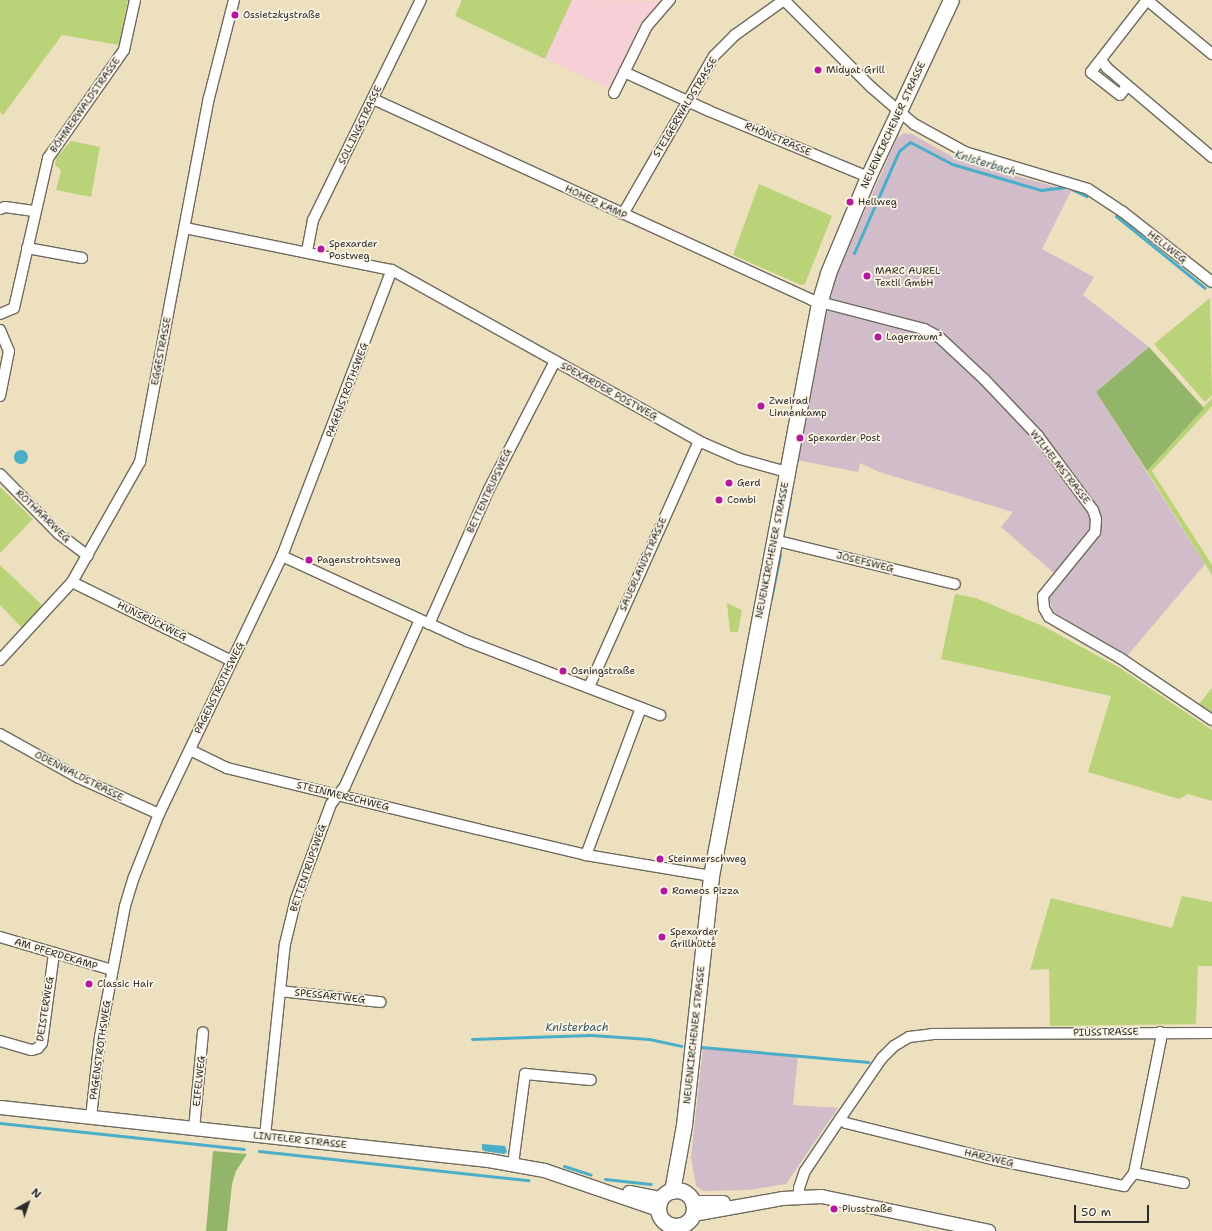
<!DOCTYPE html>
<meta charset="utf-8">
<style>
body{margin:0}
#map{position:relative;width:1212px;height:1231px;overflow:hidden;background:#ede0bf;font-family:"Shantell Sans",sans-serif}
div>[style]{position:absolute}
.built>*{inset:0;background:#f6cfd7}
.industrial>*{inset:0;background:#d1bdc9}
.green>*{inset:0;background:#bad379}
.forest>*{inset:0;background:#93b569}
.water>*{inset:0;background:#4aaec9}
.round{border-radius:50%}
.stream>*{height:3px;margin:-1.5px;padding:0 1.5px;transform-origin:1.5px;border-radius:1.5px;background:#4aaec9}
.roads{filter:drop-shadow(1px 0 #6f6a5f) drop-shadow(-1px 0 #6f6a5f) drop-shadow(0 1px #6f6a5f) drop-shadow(0 -1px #6f6a5f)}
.minor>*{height:10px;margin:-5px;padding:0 5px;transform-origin:5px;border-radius:5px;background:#fff}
.tertiary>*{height:13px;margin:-6.5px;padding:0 6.5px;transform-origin:6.5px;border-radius:6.5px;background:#fff}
.secondary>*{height:15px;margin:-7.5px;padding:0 7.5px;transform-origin:7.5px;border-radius:7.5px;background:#fff}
.secondary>.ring{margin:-7.5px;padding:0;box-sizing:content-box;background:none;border:15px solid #fff;border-radius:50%}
.dots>*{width:11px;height:11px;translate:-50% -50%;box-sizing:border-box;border:2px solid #fcf5e5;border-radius:50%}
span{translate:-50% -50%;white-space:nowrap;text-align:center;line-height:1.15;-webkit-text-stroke:3.5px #fcf5e5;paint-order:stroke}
.poi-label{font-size:10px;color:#2b2b2b}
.left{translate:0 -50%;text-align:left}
.street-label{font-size:10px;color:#2b2b2b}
.water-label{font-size:11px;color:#365962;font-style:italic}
.north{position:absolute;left:8px;top:1183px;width:40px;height:40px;-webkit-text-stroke:3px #fcf5e5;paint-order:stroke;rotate:40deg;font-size:11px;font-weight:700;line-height:16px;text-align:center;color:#2b2b2b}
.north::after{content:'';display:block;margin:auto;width:14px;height:18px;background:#2b2b2b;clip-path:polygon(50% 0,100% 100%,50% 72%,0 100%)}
.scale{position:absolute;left:1074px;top:1205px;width:75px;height:18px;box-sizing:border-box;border:2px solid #2b2b2b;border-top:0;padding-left:5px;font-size:12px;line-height:14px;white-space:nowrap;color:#2b2b2b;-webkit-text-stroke:3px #fcf5e5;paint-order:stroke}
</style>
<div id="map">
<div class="built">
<div style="clip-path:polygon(572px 0,664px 1px,644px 25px,640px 23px,610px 89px,545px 59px)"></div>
</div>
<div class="industrial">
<div style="clip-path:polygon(904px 133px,912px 134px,956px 159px,1071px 191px,1042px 249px,1094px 277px,1083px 295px,1149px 347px,1096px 392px,1205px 564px,1127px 656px,1054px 612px,1049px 601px,1051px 593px,1062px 580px,1001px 527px,1013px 512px,879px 472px,860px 463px,858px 472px,797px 460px,824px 325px,836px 276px,897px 138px)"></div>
<div style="clip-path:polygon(703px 1048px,798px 1055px,793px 1105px,838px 1108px,786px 1184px,749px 1190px,703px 1191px,696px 1186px,691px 1157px)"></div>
</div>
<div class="green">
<div style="clip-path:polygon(0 0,128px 0,119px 45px,62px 35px,3px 115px,0 112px)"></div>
<div style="clip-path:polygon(462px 0,572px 0,545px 59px,455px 16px)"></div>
<div style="clip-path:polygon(71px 141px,100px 147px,91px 197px,56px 190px,61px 170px,55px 165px,56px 158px)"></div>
<div style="clip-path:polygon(759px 184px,832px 216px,805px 284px,801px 285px,733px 255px)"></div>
<div style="clip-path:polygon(1210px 298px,1212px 395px,1205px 402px,1154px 344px)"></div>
<div style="clip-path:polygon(1212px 398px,1212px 406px,1152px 471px,1212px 565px,1212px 575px,1147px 471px)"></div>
<div style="clip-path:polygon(0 487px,33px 519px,0 553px)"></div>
<div style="clip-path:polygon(0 565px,42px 605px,22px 628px,0 605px)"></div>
<div style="clip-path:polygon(955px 594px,976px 598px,1045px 627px,1120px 668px,1212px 730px,1212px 801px,1188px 794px,1179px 799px,1088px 772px,1111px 696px,941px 659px)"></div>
<div style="clip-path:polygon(727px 603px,742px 610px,738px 632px,730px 632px)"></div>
<div style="clip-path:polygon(1212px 688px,1212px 713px,1199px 704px)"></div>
<div style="clip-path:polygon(1182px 896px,1212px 902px,1212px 966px,1198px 966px,1196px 1024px,1050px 1026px,1049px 969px,1030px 970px,1051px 898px,1172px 928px)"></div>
</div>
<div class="forest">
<div style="clip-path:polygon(1149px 347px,1204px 408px,1147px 471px,1096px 392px)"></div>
<div style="clip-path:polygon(213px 1151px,247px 1154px,236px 1171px,232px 1184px,227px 1231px,206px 1231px)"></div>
</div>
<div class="water">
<div class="round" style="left:14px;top:450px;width:14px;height:14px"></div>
<div style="clip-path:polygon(482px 1144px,505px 1146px,507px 1152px,504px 1154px,484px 1151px,482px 1149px)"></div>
</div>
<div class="stream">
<div style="left:1071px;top:189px;width:17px;rotate:25deg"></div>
<div style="left:1116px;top:216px;width:114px;rotate:39deg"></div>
<div style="left:854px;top:253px;width:111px;rotate:-66.2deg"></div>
<div style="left:899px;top:151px;width:14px;rotate:-39deg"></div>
<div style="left:910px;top:142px;width:47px;rotate:27.6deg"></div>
<div style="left:952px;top:164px;width:93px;rotate:16.3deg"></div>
<div style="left:1041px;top:190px;width:25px;rotate:-7deg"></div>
<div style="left:784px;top:529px;width:32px;rotate:-79deg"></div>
<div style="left:771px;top:599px;width:46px;rotate:-78.7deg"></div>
<div style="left:472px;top:1039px;width:119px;rotate:-1.9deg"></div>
<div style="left:591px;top:1035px;width:58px;rotate:3.9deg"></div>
<div style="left:649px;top:1039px;width:33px;rotate:12deg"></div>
<div style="left:701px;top:1047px;width:168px;rotate:5.1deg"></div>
<div style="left:0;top:1123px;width:245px;rotate:6.1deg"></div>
<div style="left:259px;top:1151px;width:271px;rotate:6.2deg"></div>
<div style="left:564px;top:1166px;width:28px;rotate:18deg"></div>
<div style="left:605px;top:1179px;width:46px;rotate:6.2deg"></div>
</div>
<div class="roads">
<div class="minor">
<div style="left:784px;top:0;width:123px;rotate:45deg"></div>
<div style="left:871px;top:87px;width:57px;rotate:40.7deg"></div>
<div style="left:914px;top:124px;width:58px;rotate:28.8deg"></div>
<div style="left:965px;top:152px;width:128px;rotate:16.7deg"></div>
<div style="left:1088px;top:189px;width:42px;rotate:33.3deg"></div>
<div style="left:1123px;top:212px;width:113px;rotate:38.2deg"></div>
<div style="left:1147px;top:0;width:85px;rotate:39.7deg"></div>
<div style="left:1101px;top:60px;width:10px;rotate:53deg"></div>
<div style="left:1107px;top:68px;width:138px;rotate:40.3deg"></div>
<div style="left:624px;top:72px;width:94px;rotate:24.6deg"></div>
<div style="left:709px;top:111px;width:172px;rotate:22.5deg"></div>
<div style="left:1127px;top:86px;width:11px;rotate:128deg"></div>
<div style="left:1120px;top:95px;width:37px;rotate:-142deg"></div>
<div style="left:1091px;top:72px;width:91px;rotate:-52.1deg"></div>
<div style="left:614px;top:93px;width:75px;rotate:-63.8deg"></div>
<div style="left:647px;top:26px;width:35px;rotate:-49deg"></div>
<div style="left:373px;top:99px;width:483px;rotate:24.6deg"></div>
<div style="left:812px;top:300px;width:116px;rotate:14.5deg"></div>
<div style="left:924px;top:329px;width:17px;rotate:28deg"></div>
<div style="left:939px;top:337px;width:62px;rotate:43deg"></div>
<div style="left:984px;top:379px;width:79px;rotate:46.5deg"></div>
<div style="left:1038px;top:436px;width:92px;rotate:53.4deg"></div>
<div style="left:1093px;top:510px;width:9px;rotate:72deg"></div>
<div style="left:1096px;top:519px;width:13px;rotate:94deg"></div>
<div style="left:1095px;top:532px;width:82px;rotate:129.1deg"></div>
<div style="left:1043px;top:596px;width:12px;rotate:85deg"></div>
<div style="left:1044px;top:608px;width:10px;rotate:61deg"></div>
<div style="left:1049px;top:617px;width:82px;rotate:30deg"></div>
<div style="left:1120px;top:658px;width:111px;rotate:34deg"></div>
<div style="left:0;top:209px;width:5px;rotate:-22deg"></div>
<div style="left:5px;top:207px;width:29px;rotate:8deg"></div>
<div style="left:623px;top:214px;width:182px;rotate:-60.1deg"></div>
<div style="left:714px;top:56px;width:30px;rotate:-45deg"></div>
<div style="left:735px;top:35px;width:60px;rotate:-35.5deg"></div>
<div style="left:185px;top:228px;width:211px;rotate:11.5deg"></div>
<div style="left:392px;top:270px;width:356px;rotate:29.1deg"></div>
<div style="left:703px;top:443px;width:40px;rotate:23.4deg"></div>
<div style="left:740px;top:459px;width:49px;rotate:15.5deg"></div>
<div style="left:27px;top:248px;width:56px;rotate:10.3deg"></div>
<div style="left:307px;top:251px;width:32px;rotate:-79deg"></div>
<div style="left:313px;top:220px;width:245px;rotate:-63.9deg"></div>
<div style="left:0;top:314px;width:15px;rotate:-23deg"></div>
<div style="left:14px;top:308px;width:154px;rotate:-77.2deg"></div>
<div style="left:48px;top:158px;width:132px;rotate:-54.9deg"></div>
<div style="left:124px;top:50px;width:51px;rotate:-77.6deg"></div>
<div style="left:0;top:330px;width:23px;rotate:67deg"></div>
<div style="left:9px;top:351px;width:46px;rotate:101.3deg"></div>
<div style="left:0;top:474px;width:84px;rotate:45.5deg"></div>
<div style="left:59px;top:534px;width:36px;rotate:37deg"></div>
<div style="left:774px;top:540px;width:186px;rotate:13.7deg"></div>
<div style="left:282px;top:556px;width:204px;rotate:24.7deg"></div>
<div style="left:467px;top:641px;width:207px;rotate:21deg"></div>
<div style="left:72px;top:582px;width:178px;rotate:26.3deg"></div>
<div style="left:429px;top:624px;width:148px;rotate:-66deg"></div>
<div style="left:489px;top:489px;width:144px;rotate:-62.7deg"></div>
<div style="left:0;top:660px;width:106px;rotate:-47.3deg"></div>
<div style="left:72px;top:582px;width:138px;rotate:-60.5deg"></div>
<div style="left:140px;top:462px;width:370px;rotate:-79.3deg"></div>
<div style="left:209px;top:98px;width:101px;rotate:-75.7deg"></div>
<div style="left:589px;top:687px;width:269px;rotate:-65.9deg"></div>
<div style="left:0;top:734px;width:90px;rotate:29.1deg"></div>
<div style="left:79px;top:778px;width:88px;rotate:24.2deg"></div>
<div style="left:190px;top:750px;width:41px;rotate:25.9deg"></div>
<div style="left:227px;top:768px;width:257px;rotate:13.7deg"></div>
<div style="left:477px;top:829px;width:112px;rotate:13.4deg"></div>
<div style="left:586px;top:855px;width:127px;rotate:9.5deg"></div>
<div style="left:586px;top:855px;width:157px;rotate:-69.5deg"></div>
<div style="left:0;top:937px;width:117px;rotate:16.4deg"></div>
<div style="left:280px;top:991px;width:101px;rotate:6.3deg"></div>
<div style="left:0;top:1041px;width:33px;rotate:16deg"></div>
<div style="left:32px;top:1050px;width:6px;rotate:-18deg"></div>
<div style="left:38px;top:1048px;width:6px;rotate:-51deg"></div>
<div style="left:42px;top:1043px;width:91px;rotate:-82.4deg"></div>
<div style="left:91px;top:1117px;width:81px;rotate:-83.6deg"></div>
<div style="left:100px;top:1037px;width:133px;rotate:-79.2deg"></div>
<div style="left:125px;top:906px;width:30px;rotate:-73deg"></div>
<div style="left:134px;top:877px;width:68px;rotate:-68.4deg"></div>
<div style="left:159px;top:814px;width:286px;rotate:-64.5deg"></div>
<div style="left:282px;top:556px;width:306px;rotate:-69deg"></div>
<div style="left:840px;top:1119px;width:7px;rotate:34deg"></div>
<div style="left:846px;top:1123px;width:154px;rotate:13.9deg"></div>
<div style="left:996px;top:1160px;width:131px;rotate:11.5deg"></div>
<div style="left:1124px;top:1186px;width:16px;rotate:-52deg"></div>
<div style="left:1134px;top:1173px;width:137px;rotate:-78.6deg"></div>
<div style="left:1161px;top:1039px;width:7px;rotate:-98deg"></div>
<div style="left:194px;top:1129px;width:97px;rotate:-84.7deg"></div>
<div style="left:265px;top:1136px;width:193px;rotate:-84.1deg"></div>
<div style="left:285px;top:944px;width:46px;rotate:-76.3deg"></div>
<div style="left:296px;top:899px;width:101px;rotate:-69.8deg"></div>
<div style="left:331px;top:804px;width:23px;rotate:-52deg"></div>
<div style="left:345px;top:786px;width:182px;rotate:-65.7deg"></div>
<div style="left:513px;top:1164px;width:91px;rotate:-82.4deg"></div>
<div style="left:525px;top:1074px;width:66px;rotate:5.2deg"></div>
<div style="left:1134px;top:1173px;width:51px;rotate:11.3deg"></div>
<div style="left:799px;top:1196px;width:8px;rotate:-90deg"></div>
<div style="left:799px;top:1188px;width:18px;rotate:-71deg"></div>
<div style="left:805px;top:1171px;width:63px;rotate:-56.1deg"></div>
<div style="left:840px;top:1119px;width:74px;rotate:-55.5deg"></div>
<div style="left:882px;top:1058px;width:17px;rotate:-45deg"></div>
<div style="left:894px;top:1046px;width:17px;rotate:-31deg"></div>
<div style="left:909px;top:1037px;width:23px;rotate:-7deg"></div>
<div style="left:932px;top:1034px;width:280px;rotate:-0.2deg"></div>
</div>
<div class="tertiary">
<div style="left:0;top:1107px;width:491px;rotate:6.2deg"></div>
<div style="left:488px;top:1160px;width:57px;rotate:10.1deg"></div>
<div style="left:544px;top:1170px;width:120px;rotate:18.9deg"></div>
<div style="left:629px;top:1192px;width:33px;rotate:11deg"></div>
<div style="left:692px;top:1202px;width:31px"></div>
<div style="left:693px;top:1214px;width:90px;rotate:-10.2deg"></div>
<div style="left:782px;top:1198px;width:39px;rotate:-3deg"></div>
<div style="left:821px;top:1196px;width:171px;rotate:11.8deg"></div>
</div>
<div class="secondary">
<div class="ring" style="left:658px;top:1190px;width:21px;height:21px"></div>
<div style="left:672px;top:1191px;width:67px;rotate:-79.7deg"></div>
<div style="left:684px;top:1125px;width:250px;rotate:-83.8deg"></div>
<div style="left:711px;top:876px;width:583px;rotate:-79.33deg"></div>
<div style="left:819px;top:303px;width:31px;rotate:-73deg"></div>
<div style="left:828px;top:273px;width:104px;rotate:-67.4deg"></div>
<div style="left:868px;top:177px;width:195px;rotate:-64.9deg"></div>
</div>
</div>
<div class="dots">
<div style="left:235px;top:15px;background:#b5179e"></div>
<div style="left:818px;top:70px;background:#b5179e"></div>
<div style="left:850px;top:202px;background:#b5179e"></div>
<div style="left:321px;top:249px;background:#b5179e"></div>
<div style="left:867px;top:276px;background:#b5179e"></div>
<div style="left:878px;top:337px;background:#b5179e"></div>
<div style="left:761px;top:406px;background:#b5179e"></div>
<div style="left:800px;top:438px;background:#b5179e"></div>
<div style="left:729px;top:483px;background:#b5179e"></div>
<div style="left:719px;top:500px;background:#b5179e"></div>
<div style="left:309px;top:560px;background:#b5179e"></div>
<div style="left:563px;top:671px;background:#b5179e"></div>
<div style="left:660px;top:859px;background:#b5179e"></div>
<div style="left:664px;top:891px;background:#b5179e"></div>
<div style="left:662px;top:937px;background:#b5179e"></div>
<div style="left:89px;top:984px;background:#b5179e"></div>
<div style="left:834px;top:1209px;background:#b5179e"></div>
</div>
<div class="poi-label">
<span class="left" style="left:243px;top:15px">Ossietzkystraße</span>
<span class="left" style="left:826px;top:70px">Midyat Grill</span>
<span class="left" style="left:858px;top:202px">Hellweg</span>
<span class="left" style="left:329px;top:249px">Spexarder<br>Postweg</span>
<span class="left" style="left:875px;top:276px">MARC AUREL<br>Textil GmbH</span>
<span class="left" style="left:886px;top:337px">Lagerraum³</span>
<span class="left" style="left:769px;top:406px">Zweirad<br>Linnenkamp</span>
<span class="left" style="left:808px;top:438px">Spexarder Post</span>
<span class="left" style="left:737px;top:483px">Gerd</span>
<span class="left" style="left:727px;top:500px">Combi</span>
<span class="left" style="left:317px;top:560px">Pagenstrohtsweg</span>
<span class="left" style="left:571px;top:671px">Osningstraße</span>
<span class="left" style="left:668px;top:859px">Steinmerschweg</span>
<span class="left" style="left:672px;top:891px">Romeos Pizza</span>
<span class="left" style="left:670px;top:937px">Spexarder<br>Grillhütte</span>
<span class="left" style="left:97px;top:984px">Classic Hair</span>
<span class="left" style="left:842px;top:1209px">Piusstraße</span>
</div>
<div class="street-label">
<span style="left:85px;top:105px;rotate:-55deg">BÖHMERWALDSTRASSE</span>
<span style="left:685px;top:107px;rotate:-59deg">STEIGERWALDSTRASSE</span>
<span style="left:360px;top:125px;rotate:-64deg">SOLLINGSTRASSE</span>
<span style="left:893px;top:125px;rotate:-65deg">NEUENKIRCHENER STRASSE</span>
<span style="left:778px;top:139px;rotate:23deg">RHÖNSTRASSE</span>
<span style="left:596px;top:202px;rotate:25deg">HOHER KAMP</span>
<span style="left:1167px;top:247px;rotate:38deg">HELLWEG</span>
<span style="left:161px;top:351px;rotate:-79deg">EGGESTRASSE</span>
<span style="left:347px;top:390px;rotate:-69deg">PAGENSTROTHSWEG</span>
<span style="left:609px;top:391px;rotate:29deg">SPEXARDER POSTWEG</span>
<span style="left:1060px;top:467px;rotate:52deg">WILHELMSTRASSE</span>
<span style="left:489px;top:491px;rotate:-65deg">BETTENTRUPSWEG</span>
<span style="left:43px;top:516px;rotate:44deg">ROTHAARWEG</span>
<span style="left:772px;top:550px;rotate:-79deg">NEUENKIRCHENER STRASSE</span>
<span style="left:865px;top:562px;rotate:14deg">JOSEFSWEG</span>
<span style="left:643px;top:564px;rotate:-66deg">SAUERLANDSTRASSE</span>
<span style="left:152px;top:621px;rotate:26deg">HUNSRÜCKWEG</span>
<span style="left:219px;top:688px;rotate:-64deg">PAGENSTROTHSWEG</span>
<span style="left:79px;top:776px;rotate:27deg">ODENWALDSTRASSE</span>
<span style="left:343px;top:796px;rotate:14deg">STEINMERSCHWEG</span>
<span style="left:308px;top:868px;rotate:-71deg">BETTENTRUPSWEG</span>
<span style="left:56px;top:954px;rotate:17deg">AM PFERDEKAMP</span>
<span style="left:330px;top:996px;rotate:6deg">SPESSARTWEG</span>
<span style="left:45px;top:1009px;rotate:-81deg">DEISTERWEG</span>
<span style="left:1106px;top:1032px;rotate:-1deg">PIUSSTRASSE</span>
<span style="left:694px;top:1035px;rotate:-84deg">NEUENKIRCHENER STRASSE</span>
<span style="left:100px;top:1050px;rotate:-82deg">PAGENSTROTHSWEG</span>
<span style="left:199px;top:1081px;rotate:-84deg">EIFELWEG</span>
<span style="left:300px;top:1140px;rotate:6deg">LINTELER STRASSE</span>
<span style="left:989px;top:1158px;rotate:13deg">HARZWEG</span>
</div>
<div class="water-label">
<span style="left:985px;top:164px;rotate:17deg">Knisterbach</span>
<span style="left:577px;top:1028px">Knisterbach</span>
</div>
<div class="north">N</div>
<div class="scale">50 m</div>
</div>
